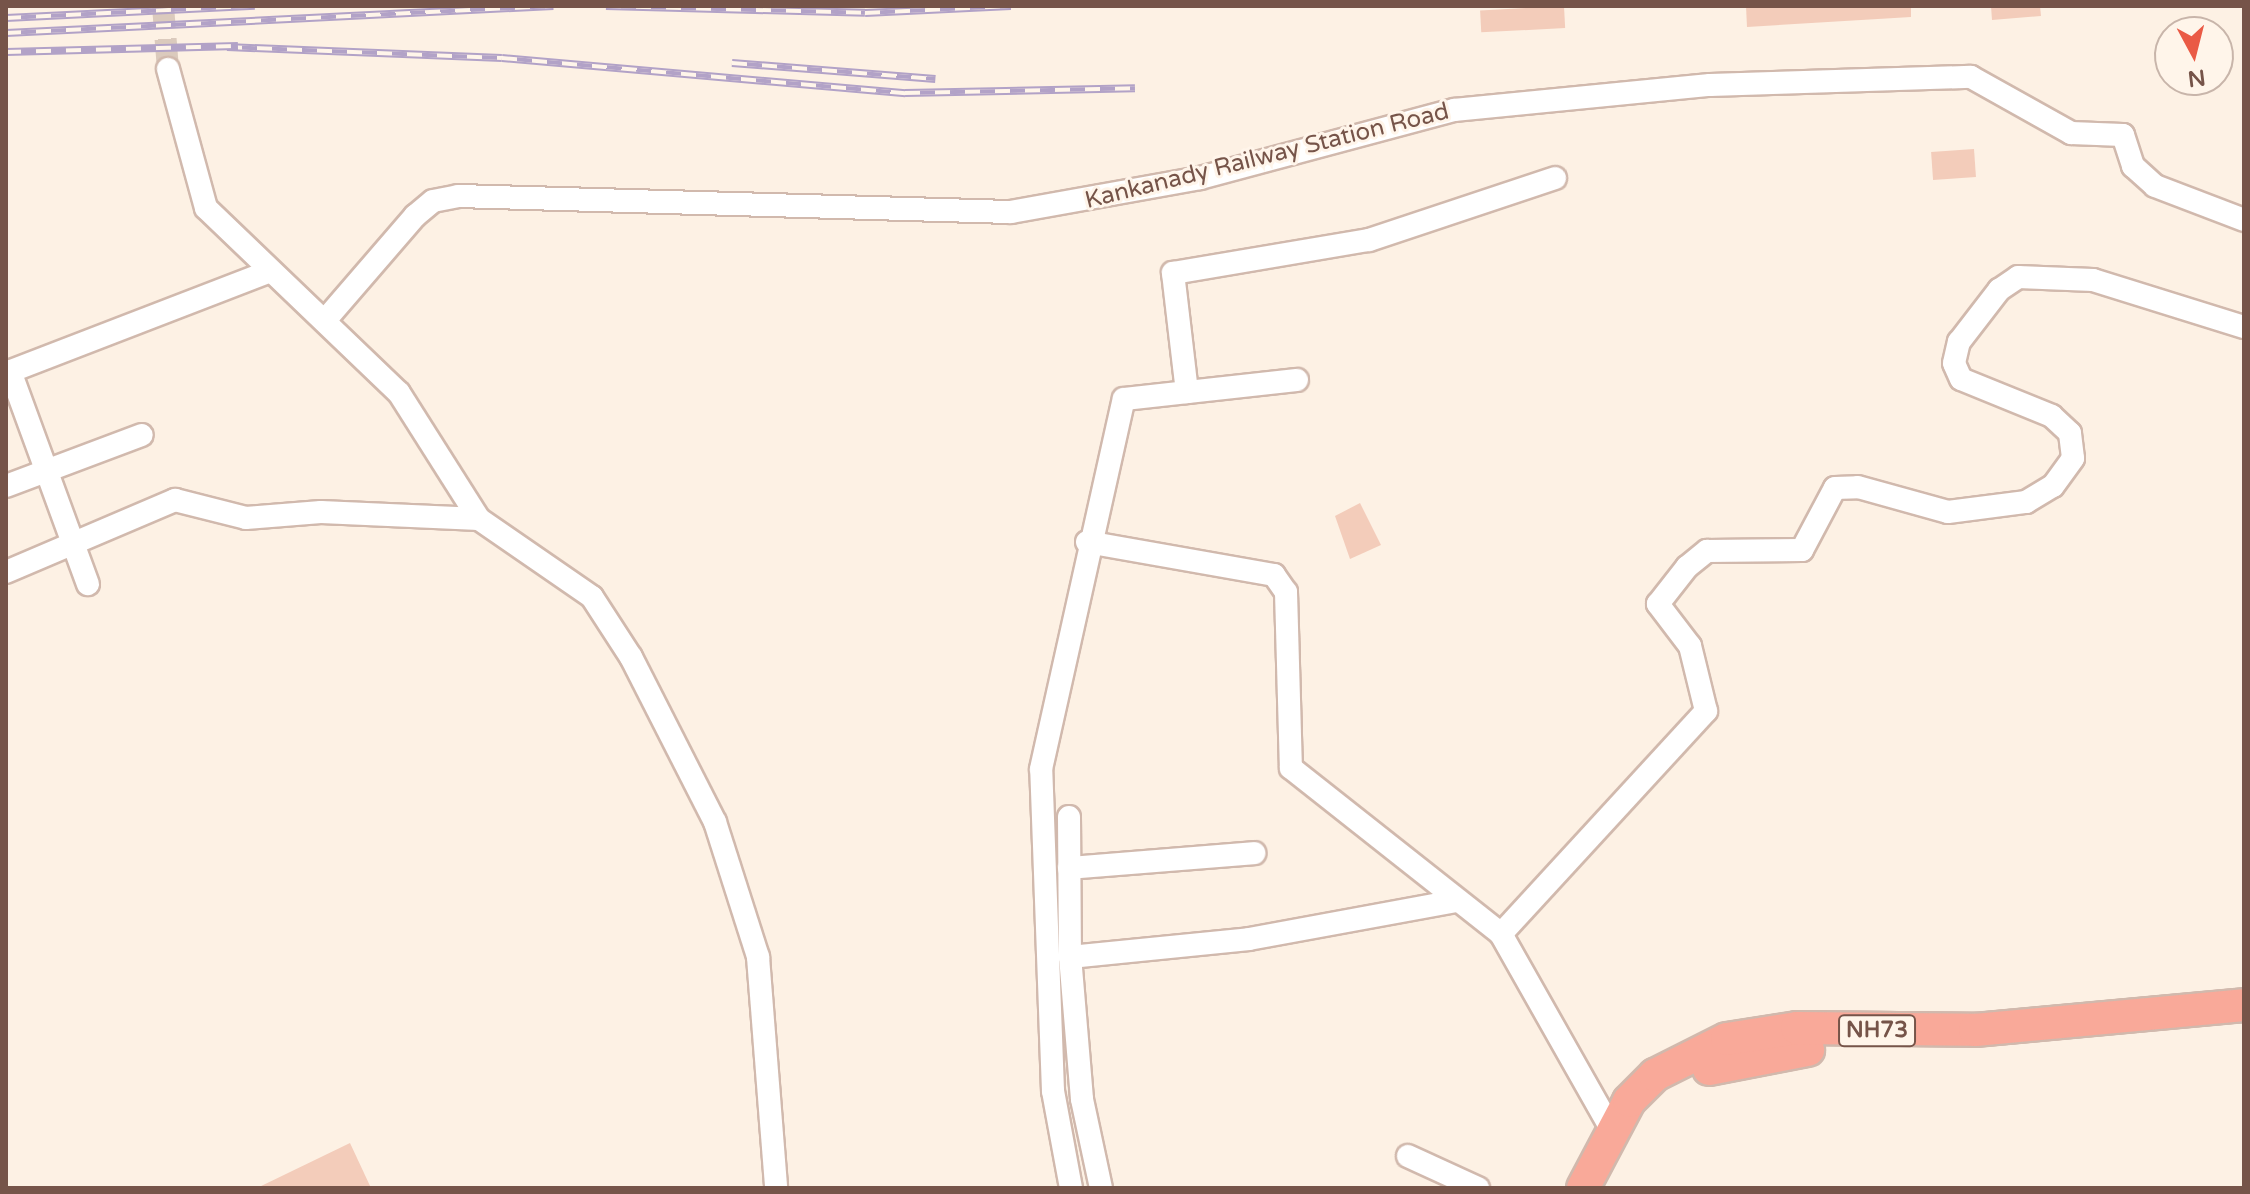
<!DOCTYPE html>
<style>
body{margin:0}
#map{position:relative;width:2250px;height:1194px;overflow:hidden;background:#fdf1e4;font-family:"Varela Round",sans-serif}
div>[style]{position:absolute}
.building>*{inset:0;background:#f3ccba;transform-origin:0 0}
.minor-tunnel>*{height:22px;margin-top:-11px;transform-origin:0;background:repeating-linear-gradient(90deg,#dbcabd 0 22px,transparent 0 33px)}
.roads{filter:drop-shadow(2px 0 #d1b9ad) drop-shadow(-2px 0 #d1b9ad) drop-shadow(0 2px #d1b9ad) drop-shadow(0 -2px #d1b9ad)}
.minor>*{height:22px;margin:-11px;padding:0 11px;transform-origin:11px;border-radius:11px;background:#fff}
.highway>*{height:32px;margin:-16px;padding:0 16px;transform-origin:16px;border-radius:16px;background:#f9a999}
.rail>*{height:8px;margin-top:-4px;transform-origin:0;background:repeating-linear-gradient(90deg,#fff5ea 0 15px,#b2a2c7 0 30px);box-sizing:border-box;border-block:2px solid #b2a2c7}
span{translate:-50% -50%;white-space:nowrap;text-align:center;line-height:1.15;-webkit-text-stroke:6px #fff5ea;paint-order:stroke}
.shield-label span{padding:2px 6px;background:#fff5ea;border:2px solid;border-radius:6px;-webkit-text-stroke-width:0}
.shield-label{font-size:22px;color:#765449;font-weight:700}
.street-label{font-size:24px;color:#765449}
.frame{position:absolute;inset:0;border:8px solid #765449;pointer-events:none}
.north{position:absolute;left:2154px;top:16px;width:80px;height:80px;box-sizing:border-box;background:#fff5ea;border:2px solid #c8b5aa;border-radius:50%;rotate:173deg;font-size:22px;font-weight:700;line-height:32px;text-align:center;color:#765449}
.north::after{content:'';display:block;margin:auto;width:28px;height:36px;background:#ea5a45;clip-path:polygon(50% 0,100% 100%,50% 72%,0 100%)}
</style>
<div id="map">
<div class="building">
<div style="left:1564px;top:6px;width:22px;height:84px;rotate:87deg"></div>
<div style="clip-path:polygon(1746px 6px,1911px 6px,1911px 17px,1747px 27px)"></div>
<div style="clip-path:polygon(1991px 6px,2040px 6px,2041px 16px,1992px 20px)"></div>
<div style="left:1974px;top:149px;width:28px;height:43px;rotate:86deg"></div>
<div style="clip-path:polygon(1360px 503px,1381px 545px,1350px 559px,1335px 516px)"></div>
<div style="clip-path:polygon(350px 1143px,371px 1188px,257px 1188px)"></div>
</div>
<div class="minor-tunnel">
<div style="left:163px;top:6px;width:63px;rotate:85.5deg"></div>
</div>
<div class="roads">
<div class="minor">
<div style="left:168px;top:69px;width:144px;rotate:74.7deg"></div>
<div style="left:206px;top:208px;width:267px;rotate:43.8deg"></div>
<div style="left:399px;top:393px;width:149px;rotate:57.6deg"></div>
<div style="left:479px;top:519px;width:137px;rotate:34.6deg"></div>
<div style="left:592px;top:597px;width:72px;rotate:57deg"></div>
<div style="left:631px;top:657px;width:185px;rotate:63deg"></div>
<div style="left:715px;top:822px;width:142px;rotate:72.3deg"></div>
<div style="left:758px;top:957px;width:232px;rotate:85.5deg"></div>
<div style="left:327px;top:318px;width:135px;rotate:-49.2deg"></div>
<div style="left:415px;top:216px;width:23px;rotate:-40deg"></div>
<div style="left:433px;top:201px;width:25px;rotate:-11deg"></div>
<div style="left:458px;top:196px;width:553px;rotate:1.66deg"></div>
<div style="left:1011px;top:212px;width:192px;rotate:-10.2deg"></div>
<div style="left:1200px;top:178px;width:263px;rotate:-15deg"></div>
<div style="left:1454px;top:110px;width:257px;rotate:-5.6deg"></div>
<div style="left:1710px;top:85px;width:261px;rotate:-1.8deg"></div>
<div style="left:1971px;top:77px;width:115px;rotate:29.2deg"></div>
<div style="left:2071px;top:133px;width:52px;rotate:2.2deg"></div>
<div style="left:2123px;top:135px;width:33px;rotate:72deg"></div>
<div style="left:2133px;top:166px;width:30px;rotate:42deg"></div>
<div style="left:2155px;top:186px;width:95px;rotate:20.9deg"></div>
<div style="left:10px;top:371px;width:227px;rotate:69.9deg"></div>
<div style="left:6px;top:373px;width:283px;rotate:-21.1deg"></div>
<div style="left:1187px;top:392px;width:120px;rotate:-96.7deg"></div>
<div style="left:1173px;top:273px;width:199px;rotate:-9.6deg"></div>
<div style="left:1369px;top:240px;width:196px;rotate:-18.4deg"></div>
<div style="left:6px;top:486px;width:145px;rotate:-20.6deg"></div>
<div style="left:1087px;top:542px;width:190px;rotate:10deg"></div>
<div style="left:1274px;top:575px;width:21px;rotate:55deg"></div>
<div style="left:1286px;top:592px;width:176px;rotate:88.4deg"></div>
<div style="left:1291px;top:768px;width:268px;rotate:38.3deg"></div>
<div style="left:1501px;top:934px;width:222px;rotate:60.5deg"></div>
<div style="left:6px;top:572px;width:184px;rotate:-23.1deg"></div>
<div style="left:175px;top:500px;width:73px;rotate:14.2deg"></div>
<div style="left:246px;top:518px;width:75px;rotate:-4.6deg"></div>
<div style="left:321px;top:512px;width:158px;rotate:2.5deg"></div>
<div style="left:1069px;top:817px;width:140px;rotate:89.6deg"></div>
<div style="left:1069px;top:868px;width:186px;rotate:-4.6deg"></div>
<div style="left:1501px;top:934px;width:303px;rotate:-47.4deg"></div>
<div style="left:1706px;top:711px;width:67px;rotate:-103.8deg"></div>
<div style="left:1690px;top:646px;width:53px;rotate:-127.3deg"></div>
<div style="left:1658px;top:604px;width:47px;rotate:-51.9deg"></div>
<div style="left:1687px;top:567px;width:26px;rotate:-39deg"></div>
<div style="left:1707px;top:551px;width:95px;rotate:-0.6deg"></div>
<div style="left:1802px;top:550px;width:70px;rotate:-62deg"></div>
<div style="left:1835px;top:488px;width:23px;rotate:-2deg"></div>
<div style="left:1858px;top:487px;width:93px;rotate:15.5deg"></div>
<div style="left:1948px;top:512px;width:79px;rotate:-7.3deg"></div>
<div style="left:2026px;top:502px;width:31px;rotate:-31deg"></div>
<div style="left:2053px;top:486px;width:34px;rotate:-54deg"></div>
<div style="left:2073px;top:458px;width:25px;rotate:-97deg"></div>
<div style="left:2070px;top:433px;width:25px;rotate:-137deg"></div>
<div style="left:2052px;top:416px;width:98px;rotate:-157.9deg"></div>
<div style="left:1961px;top:379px;width:17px;rotate:-114deg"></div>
<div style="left:1954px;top:363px;width:22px;rotate:-77deg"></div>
<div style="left:1959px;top:342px;width:66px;rotate:-52.4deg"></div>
<div style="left:1999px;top:290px;width:23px;rotate:-34deg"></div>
<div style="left:2018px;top:277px;width:75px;rotate:2.3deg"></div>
<div style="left:2093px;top:280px;width:158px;rotate:17.3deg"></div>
<div style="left:1408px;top:1156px;width:77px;rotate:24.6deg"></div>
<div style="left:1071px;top:1188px;width:99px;rotate:-100.5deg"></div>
<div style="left:1053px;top:1091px;width:322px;rotate:-92.1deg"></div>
<div style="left:1041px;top:769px;width:379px;rotate:-77.4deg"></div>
<div style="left:1124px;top:399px;width:174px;rotate:-6.3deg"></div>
<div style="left:1101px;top:1188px;width:91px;rotate:-102.1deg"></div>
<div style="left:1082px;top:1099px;width:143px;rotate:-94.8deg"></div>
<div style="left:1070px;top:957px;width:180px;rotate:-5.7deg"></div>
<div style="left:1249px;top:939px;width:211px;rotate:-10.4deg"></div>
</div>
<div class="highway">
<div style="left:1709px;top:1069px;width:101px;rotate:-10.9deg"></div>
<div style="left:1583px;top:1188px;width:98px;rotate:-62.1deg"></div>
<div style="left:1629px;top:1101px;width:37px;rotate:-45deg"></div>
<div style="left:1655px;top:1075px;width:80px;rotate:-26.6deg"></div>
<div style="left:1727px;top:1039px;width:71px;rotate:-8.9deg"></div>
<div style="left:1797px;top:1028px;width:178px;rotate:0.6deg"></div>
<div style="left:1975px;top:1030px;width:270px;rotate:-5.3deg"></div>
</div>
</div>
<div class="rail">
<div style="left:606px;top:6px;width:259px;rotate:1.5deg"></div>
<div style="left:865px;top:13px;width:146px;rotate:-2.7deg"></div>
<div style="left:6px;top:18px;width:249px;rotate:-2.8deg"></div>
<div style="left:6px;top:33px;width:548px;rotate:-2.83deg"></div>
<div style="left:227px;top:47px;width:275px;rotate:2.3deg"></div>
<div style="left:502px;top:58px;width:405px;rotate:5deg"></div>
<div style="left:905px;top:93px;width:230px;rotate:-1.2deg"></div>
<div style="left:6px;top:52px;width:232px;rotate:-1.5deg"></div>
<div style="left:732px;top:63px;width:204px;rotate:4.5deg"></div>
</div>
<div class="shield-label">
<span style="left:1877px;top:1031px">NH73</span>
</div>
<div class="street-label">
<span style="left:1267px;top:156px;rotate:-14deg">Kankanady Railway Station Road</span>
</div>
<div class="frame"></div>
<div class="north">N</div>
</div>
